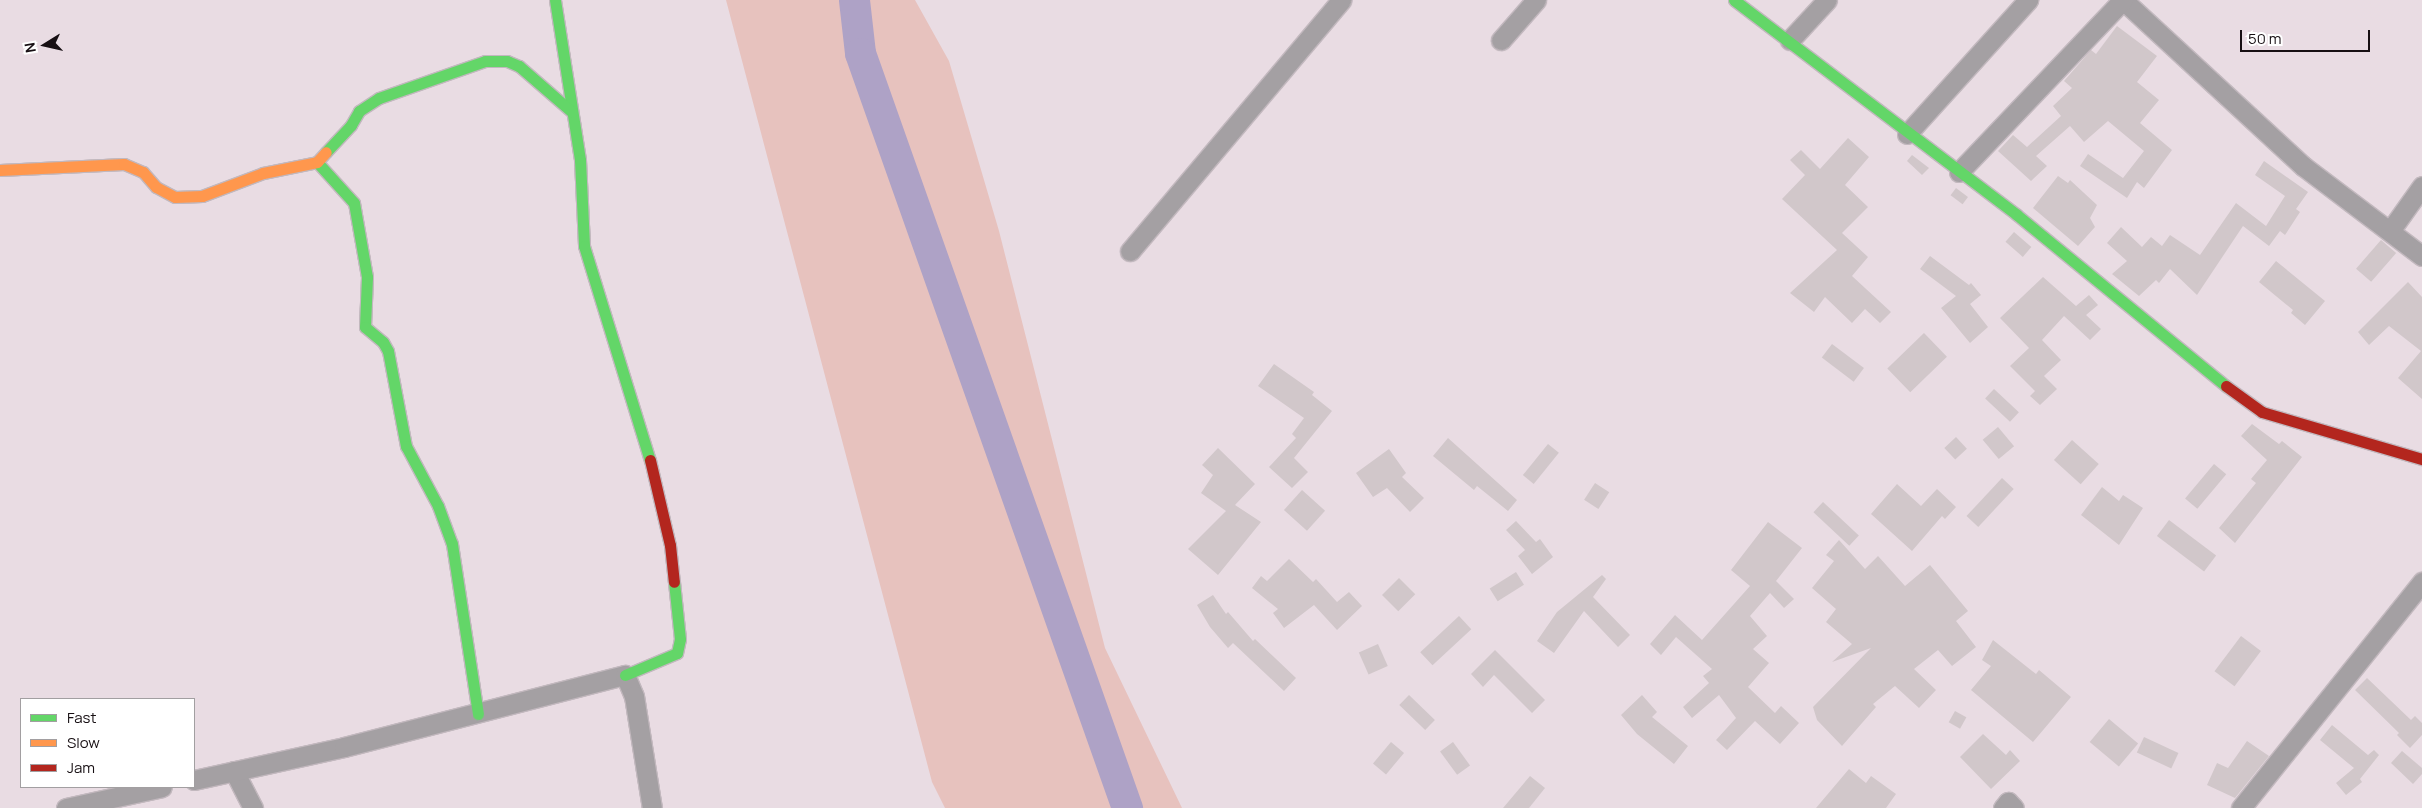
<!DOCTYPE html>
<html>
<head>
<meta charset="utf-8">
<style>
  body { margin:0 }
  #map { position:relative; width:2422px; height:808px; overflow:hidden; background:#e9dce3; font-family:Manrope,sans-serif }
  div>[style] { position:absolute }
  .green>* { inset:0; background:#e7c2be }
  .river>* { height:31px; margin:-15.5px; padding:0 15.5px; transform-origin:15.5px; border-radius:15.5px; background:#aea2c6 }
  .building>* { inset:0; background:#d1c7ca; transform-origin:0 0 }
  .roads { filter:drop-shadow(1px 0 #c2b8be) drop-shadow(-1px 0 #c2b8be) drop-shadow(0 1px #c2b8be) drop-shadow(0 -1px #c2b8be) }
  .street>* { height:19px; margin:-9.5px; padding:0 9.5px; transform-origin:9.5px; border-radius:9.5px; background:#a4a0a3 }
  .fast>* { height:11px; margin:-5.5px; padding:0 5.5px; transform-origin:5.5px; border-radius:5.5px; background:#63d668 }
  .slow>* { height:11px; margin:-5.5px; padding:0 5.5px; transform-origin:5.5px; border-radius:5.5px; background:#ff974d }
  .jam>* { height:11px; margin:-5.5px; padding:0 5.5px; transform-origin:5.5px; border-radius:5.5px; background:#b3261e }
  span { translate:-50% -50%; white-space:nowrap; text-align:center; line-height:1.15; -webkit-text-stroke:4.5px #fff; paint-order:stroke }
  .legend { position:absolute; left:20px; top:698px; width:175px; height:90px; box-sizing:border-box; background:#fff; border:1px solid #a29fa1; margin:0; padding:6px 9px; list-style:none; font-size:15px; color:#170f13 }
  .legend li { display:flex; align-items:center; gap:10px; height:25px }
  .legend b { width:25px; border:1px solid #a29fa1 }
  .north { position:absolute; left:20px; top:20px; width:50px; height:50px; -webkit-text-stroke:4px #fff; paint-order:stroke; rotate:260deg; font-size:14px; font-weight:700; line-height:20px; text-align:center; color:#170f13 }
  .north::after { content:''; display:block; margin:auto; width:18px; height:22px; background:#170f13; clip-path:polygon(50% 0,100% 100%,50% 72%,0 100%) }
  .scale { position:absolute; left:2240px; top:30px; width:130px; height:22px; box-sizing:border-box; border:2px solid #170f13; border-top:0; padding-left:6px; font-size:15px; line-height:18px; white-space:nowrap; color:#170f13; -webkit-text-stroke:4px #fff; paint-order:stroke }
</style>
</head>
<body>
<div id="map">
  <div class="green">
    <div style="clip-path:polygon(726px 0,915px 0,949px 61px,999px 231px,1105px 648px,1182px 808px,945px 808px,932px 782px)"></div>
  </div>
  <div class="river">
    <div style="left:854px;top:0;width:53px;rotate:83.5deg"></div>
    <div style="left:860px;top:53px;width:801px;rotate:70.52deg"></div>
  </div>
  <div class="building">
    <div style="clip-path:polygon(2117px 26px,2157px 56px,2137px 82px,2159px 100px,2140px 123px,2172px 150px,2144px 188px,2137px 182px,2127px 198px,2080px 166px,2088px 154px,2123px 178px,2144px 151px,2108px 121px,2084px 142px,2070px 126px,2036px 156px,2047px 166px,2031px 181px,1998px 151px,2013px 135px,2027px 147px,2061px 116px,2053px 106px,2072px 88px,2064px 81px,2091px 50px,2096px 54px)"></div>
    <div style="clip-path:polygon(1848px 138px,1869px 157px,1845px 185px,1868px 207px,1842px 233px,1868px 257px,1852px 276px,1891px 312px,1880px 323px,1865px 309px,1852px 323px,1825px 297px,1814px 312px,1790px 293px,1837px 250px,1782px 199px,1805px 175px,1790px 160px,1801px 150px,1820px 169px)"></div>
    <div style="clip-path:polygon(1912px 155px,1929px 168px,1922px 175px,1907px 161px)"></div>
    <div style="clip-path:polygon(2264px 161px,2308px 192px,2296px 209px,2300px 212px,2285px 235px,2280px 231px,2269px 246px,2243px 226px,2197px 295px,2170px 269px,2159px 283px,2156px 280px,2139px 296px,2112px 274px,2127px 261px,2107px 243px,2121px 227px,2142px 247px,2151px 237px,2162px 246px,2170px 235px,2200px 255px,2236px 203px,2266px 226px,2285px 196px,2255px 175px)"></div>
    <div style="clip-path:polygon(2058px 176px,2068px 183px,2070px 180px,2097px 205px,2090px 218px,2095px 227px,2078px 246px,2033px 208px)"></div>
    <div style="left:1956px;top:188px;width:15px;height:9px;rotate:37deg"></div>
    <div style="left:2014px;top:232px;width:23px;height:13px;rotate:41deg"></div>
    <div style="left:2381px;top:240px;width:20px;height:38px;rotate:41deg"></div>
    <div style="clip-path:polygon(1930px 256px,1969px 285px,1971px 283px,1981px 295px,1970px 304px,1988px 327px,1970px 343px,1941px 308px,1956px 296px,1920px 269px)"></div>
    <div style="clip-path:polygon(2276px 261px,2325px 301px,2305px 325px,2291px 313px,2293px 310px,2259px 282px)"></div>
    <div style="clip-path:polygon(2043px 277px,2076px 306px,2089px 295px,2098px 305px,2086px 315px,2101px 329px,2090px 340px,2064px 316px,2042px 340px,2061px 360px,2044px 376px,2057px 389px,2040px 405px,2030px 396px,2035px 391px,2010px 366px,2029px 348px,2000px 318px)"></div>
    <div style="clip-path:polygon(2408px 282px,2422px 297px,2422px 399px,2398px 378px,2421px 351px,2389px 326px,2369px 345px,2358px 332px)"></div>
    <div style="left:1924px;top:333px;width:33px;height:51px;rotate:46deg"></div>
    <div style="left:1832px;top:344px;width:40px;height:17px;rotate:37deg"></div>
    <div style="clip-path:polygon(1274px 364px,1314px 392px,1312px 395px,1332px 411px,1294px 458px,1308px 472px,1292px 488px,1269px 467px,1296px 438px,1292px 434px,1304px 418px,1258px 386px)"></div>
    <div style="left:1994px;top:389px;width:34px;height:13px;rotate:43deg"></div>
    <div style="clip-path:polygon(2252px 424px,2279px 444px,2282px 441px,2302px 457px,2235px 543px,2219px 528px,2256px 483px,2251px 479px,2267px 460px,2241px 436px)"></div>
    <div style="left:1998px;top:427px;width:25px;height:20px;rotate:50deg"></div>
    <div style="left:1956px;top:437px;width:16px;height:16px;rotate:47deg"></div>
    <div style="clip-path:polygon(1448px 438px,1517px 500px,1508px 511px,1477px 486px,1474px 490px,1433px 456px)"></div>
    <div style="left:2072px;top:440px;width:36px;height:27px;rotate:42deg"></div>
    <div style="left:1548px;top:444px;width:14px;height:40px;rotate:39deg"></div>
    <div style="clip-path:polygon(1218px 448px,1255px 484px,1235px 505px,1261px 522px,1218px 575px,1188px 549px,1226px 511px,1201px 493px,1213px 475px,1202px 465px)"></div>
    <div style="clip-path:polygon(1389px 449px,1406px 473px,1402px 477px,1424px 498px,1410px 512px,1387px 488px,1373px 497px,1356px 473px)"></div>
    <div style="left:2214px;top:464px;width:16px;height:45px;rotate:40deg"></div>
    <div style="left:2002px;top:478px;width:16px;height:52px;rotate:43deg"></div>
    <div style="left:1595px;top:483px;width:17px;height:20px;rotate:33deg"></div>
    <div style="clip-path:polygon(1897px 484px,1921px 506px,1937px 489px,1956px 507px,1945px 519px,1942px 516px,1912px 551px,1871px 514px)"></div>
    <div style="clip-path:polygon(2102px 487px,2119px 501px,2123px 495px,2143px 508px,2119px 545px,2081px 515px)"></div>
    <div style="left:1302px;top:490px;width:31px;height:27px;rotate:42deg"></div>
    <div style="left:1823px;top:502px;width:49px;height:14px;rotate:43deg"></div>
    <div style="left:2169px;top:520px;width:59px;height:20px;rotate:37deg"></div>
    <div style="clip-path:polygon(1516px 521px,1536px 542px,1540px 539px,1553px 557px,1532px 574px,1518px 556px,1525px 550px,1506px 530px)"></div>
    <div style="clip-path:polygon(1768px 522px,1802px 548px,1776px 581px,1794px 599px,1784px 608px,1770px 593px,1750px 616px,1767px 636px,1753px 649px,1769px 663px,1748px 687px,1775px 713px,1781px 706px,1799px 723px,1780px 744px,1755px 721px,1727px 750px,1716px 740px,1736px 718px,1719px 695px,1692px 718px,1683px 707px,1709px 683px,1703px 676px,1712px 669px,1676px 637px,1661px 655px,1650px 644px,1675px 615px,1702px 640px,1750px 586px,1731px 570px)"></div>
    <div style="clip-path:polygon(1839px 540px,1865px 569px,1878px 556px,1905px 586px,1930px 565px,1968px 611px,1956px 621px,1976px 647px,1952px 666px,1938px 650px,1914px 669px,1936px 690px,1919px 708px,1895px 686px,1873px 704px,1876px 707px,1842px 746px,1817px 720px,1813px 707px,1871px 648px,1832px 662px,1852px 644px,1826px 622px,1836px 609px,1812px 588px,1834px 561px,1826px 555px)"></div>
    <div style="clip-path:polygon(1289px 559px,1313px 582px,1316px 579px,1337px 602px,1349px 592px,1362px 606px,1337px 630px,1314px 605px,1284px 628px,1273px 613px,1278px 609px,1252px 588px,1261px 576px,1267px 581px)"></div>
    <div style="left:1516px;top:572px;width:15px;height:31px;rotate:58deg"></div>
    <div style="clip-path:polygon(1602px 575px,1606px 579px,1593px 597px,1630px 635px,1618px 647px,1584px 611px,1554px 653px,1537px 641px,1557px 612px)"></div>
    <div style="left:1399px;top:578px;width:23px;height:24px;rotate:45deg"></div>
    <div style="clip-path:polygon(1213px 595px,1226px 614px,1228px 612px,1253px 641px,1255px 639px,1296px 678px,1284px 691px,1233px 643px,1228px 648px,1210px 627px,1197px 605px)"></div>
    <div style="left:1459px;top:616px;width:18px;height:53px;rotate:47deg"></div>
    <div style="left:2241px;top:636px;width:25px;height:44px;rotate:37deg"></div>
    <div style="clip-path:polygon(1993px 640px,2036px 674px,2039px 670px,2071px 697px,2033px 742px,1971px 690px,1991px 666px,1982px 660px)"></div>
    <div style="left:1378px;top:644px;width:24px;height:21px;rotate:66deg"></div>
    <div style="clip-path:polygon(1495px 650px,1545px 700px,1532px 713px,1494px 675px,1483px 687px,1471px 674px)"></div>
    <div style="clip-path:polygon(2367px 678px,2411px 720px,2415px 716px,2422px 723px,2422px 735px,2410px 748px,2397px 735px,2399px 733px,2355px 690px)"></div>
    <div style="left:1409px;top:695px;width:36px;height:14px;rotate:44deg"></div>
    <div style="clip-path:polygon(1642px 695px,1657px 712px,1652px 717px,1688px 746px,1674px 764px,1637px 734px,1621px 715px)"></div>
    <div style="left:1955px;top:711px;width:13px;height:13px;rotate:29deg"></div>
    <div style="left:2109px;top:719px;width:38px;height:30px;rotate:40deg"></div>
    <div style="clip-path:polygon(2332px 725px,2368px 755px,2374px 750px,2379px 755px,2360px 779px,2362px 782px,2346px 795px,2336px 783px,2354px 768px,2320px 740px)"></div>
    <div style="clip-path:polygon(1983px 734px,2006px 755px,2010px 750px,2020px 761px,1991px 789px,1960px 757px)"></div>
    <div style="left:2144px;top:737px;width:38px;height:17px;rotate:25deg"></div>
    <div style="clip-path:polygon(2247px 741px,2269px 756px,2235px 798px,2207px 785px,2217px 763px,2228px 768px)"></div>
    <div style="left:1391px;top:742px;width:17px;height:28px;rotate:40deg"></div>
    <div style="left:1453px;top:742px;width:29px;height:16px;rotate:54deg"></div>
    <div style="clip-path:polygon(2402px 751px,2422px 768px,2422px 774px,2413px 784px,2391px 763px)"></div>
    <div style="clip-path:polygon(1849px 769px,1866px 783px,1871px 776px,1896px 794px,1886px 808px,1816px 808px)"></div>
    <div style="clip-path:polygon(1530px 776px,1545px 788px,1529px 808px,1503px 808px)"></div>
  </div>
  <div class="roads">
    <div class="street">
      <div style="left:2123px;top:0;width:245px;rotate:42.7deg"></div>
      <div style="left:2303px;top:166px;width:149px;rotate:37.1deg"></div>
      <div style="left:1501px;top:40px;width:53px;rotate:-48.8deg"></div>
      <div style="left:1790px;top:40px;width:54px;rotate:-47.2deg"></div>
      <div style="left:1907px;top:134px;width:181px;rotate:-47.9deg"></div>
      <div style="left:1959px;top:172px;width:238px;rotate:-46.4deg"></div>
      <div style="left:2390px;top:231px;width:55px;rotate:-54.6deg"></div>
      <div style="left:1130px;top:251px;width:328px;rotate:-49.9deg"></div>
      <div style="left:234px;top:771px;width:42px;rotate:62.8deg"></div>
      <div style="left:194px;top:780px;width:154px;rotate:-12.4deg"></div>
      <div style="left:344px;top:747px;width:290px;rotate:-14.4deg"></div>
      <div style="left:625px;top:675px;width:23px;rotate:67deg"></div>
      <div style="left:634px;top:696px;width:113px;rotate:80.9deg"></div>
      <div style="left:66px;top:808px;width:98px;rotate:-12.3deg"></div>
      <div style="left:2003px;top:808px;width:8px;rotate:-50deg"></div>
      <div style="left:2008px;top:802px;width:8px;rotate:45deg"></div>
      <div style="left:2241px;top:808px;width:290px;rotate:-51.3deg"></div>
    </div>
    <div class="fast">
      <div style="left:555px;top:0;width:162px;rotate:81.1deg"></div>
      <div style="left:580px;top:160px;width:86px;rotate:87.3deg"></div>
      <div style="left:584px;top:246px;width:224px;rotate:72.9deg"></div>
      <div style="left:1734px;top:0;width:355px;rotate:37.2deg"></div>
      <div style="left:2017px;top:215px;width:270px;rotate:39.3deg"></div>
      <div style="left:326px;top:152px;width:37px;rotate:-47deg"></div>
      <div style="left:351px;top:125px;width:16px;rotate:-60deg"></div>
      <div style="left:359px;top:111px;width:24px;rotate:-33deg"></div>
      <div style="left:379px;top:98px;width:112px;rotate:-19.2deg"></div>
      <div style="left:485px;top:61px;width:22px"></div>
      <div style="left:507px;top:61px;width:13px;rotate:23deg"></div>
      <div style="left:519px;top:66px;width:70px;rotate:41deg"></div>
      <div style="left:317px;top:162px;width:55px;rotate:47.9deg"></div>
      <div style="left:354px;top:203px;width:75px;rotate:80deg"></div>
      <div style="left:367px;top:277px;width:50px;rotate:92.3deg"></div>
      <div style="left:365px;top:327px;width:23px;rotate:40deg"></div>
      <div style="left:383px;top:342px;width:10px;rotate:61deg"></div>
      <div style="left:388px;top:351px;width:97px;rotate:79.3deg"></div>
      <div style="left:406px;top:446px;width:68px;rotate:61.9deg"></div>
      <div style="left:438px;top:506px;width:40px;rotate:69.8deg"></div>
      <div style="left:452px;top:544px;width:172px;rotate:81.3deg"></div>
      <div style="left:625px;top:675px;width:56px;rotate:-22.9deg"></div>
      <div style="left:677px;top:653px;width:14px;rotate:-78deg"></div>
      <div style="left:680px;top:639px;width:57px;rotate:-96deg"></div>
    </div>
    <div class="slow">
      <div style="left:0;top:170px;width:124px;rotate:-2.8deg"></div>
      <div style="left:124px;top:164px;width:21px;rotate:23deg"></div>
      <div style="left:143px;top:172px;width:20px;rotate:49deg"></div>
      <div style="left:156px;top:187px;width:21px;rotate:28deg"></div>
      <div style="left:175px;top:197px;width:27px;rotate:-2deg"></div>
      <div style="left:202px;top:196px;width:65px;rotate:-20.7deg"></div>
      <div style="left:263px;top:173px;width:55px;rotate:-11.5deg"></div>
      <div style="left:317px;top:162px;width:13px;rotate:-48deg"></div>
    </div>
    <div class="jam">
      <div style="left:2226px;top:386px;width:44px;rotate:35.8deg"></div>
      <div style="left:2262px;top:412px;width:167px;rotate:16.4deg"></div>
      <div style="left:650px;top:460px;width:87px;rotate:76.8deg"></div>
      <div style="left:670px;top:545px;width:37px;rotate:84deg"></div>
    </div>
  </div>
  <ul class="legend">
  <li><b style="height:6px;background:#63d668"></b>Fast</li>
  <li><b style="height:6px;background:#ff974d"></b>Slow</li>
  <li><b style="height:6px;background:#b3261e"></b>Jam</li>
  </ul>
  <div class="north">N</div>
  <div class="scale">50 m</div>
</div>
</body>
</html>
